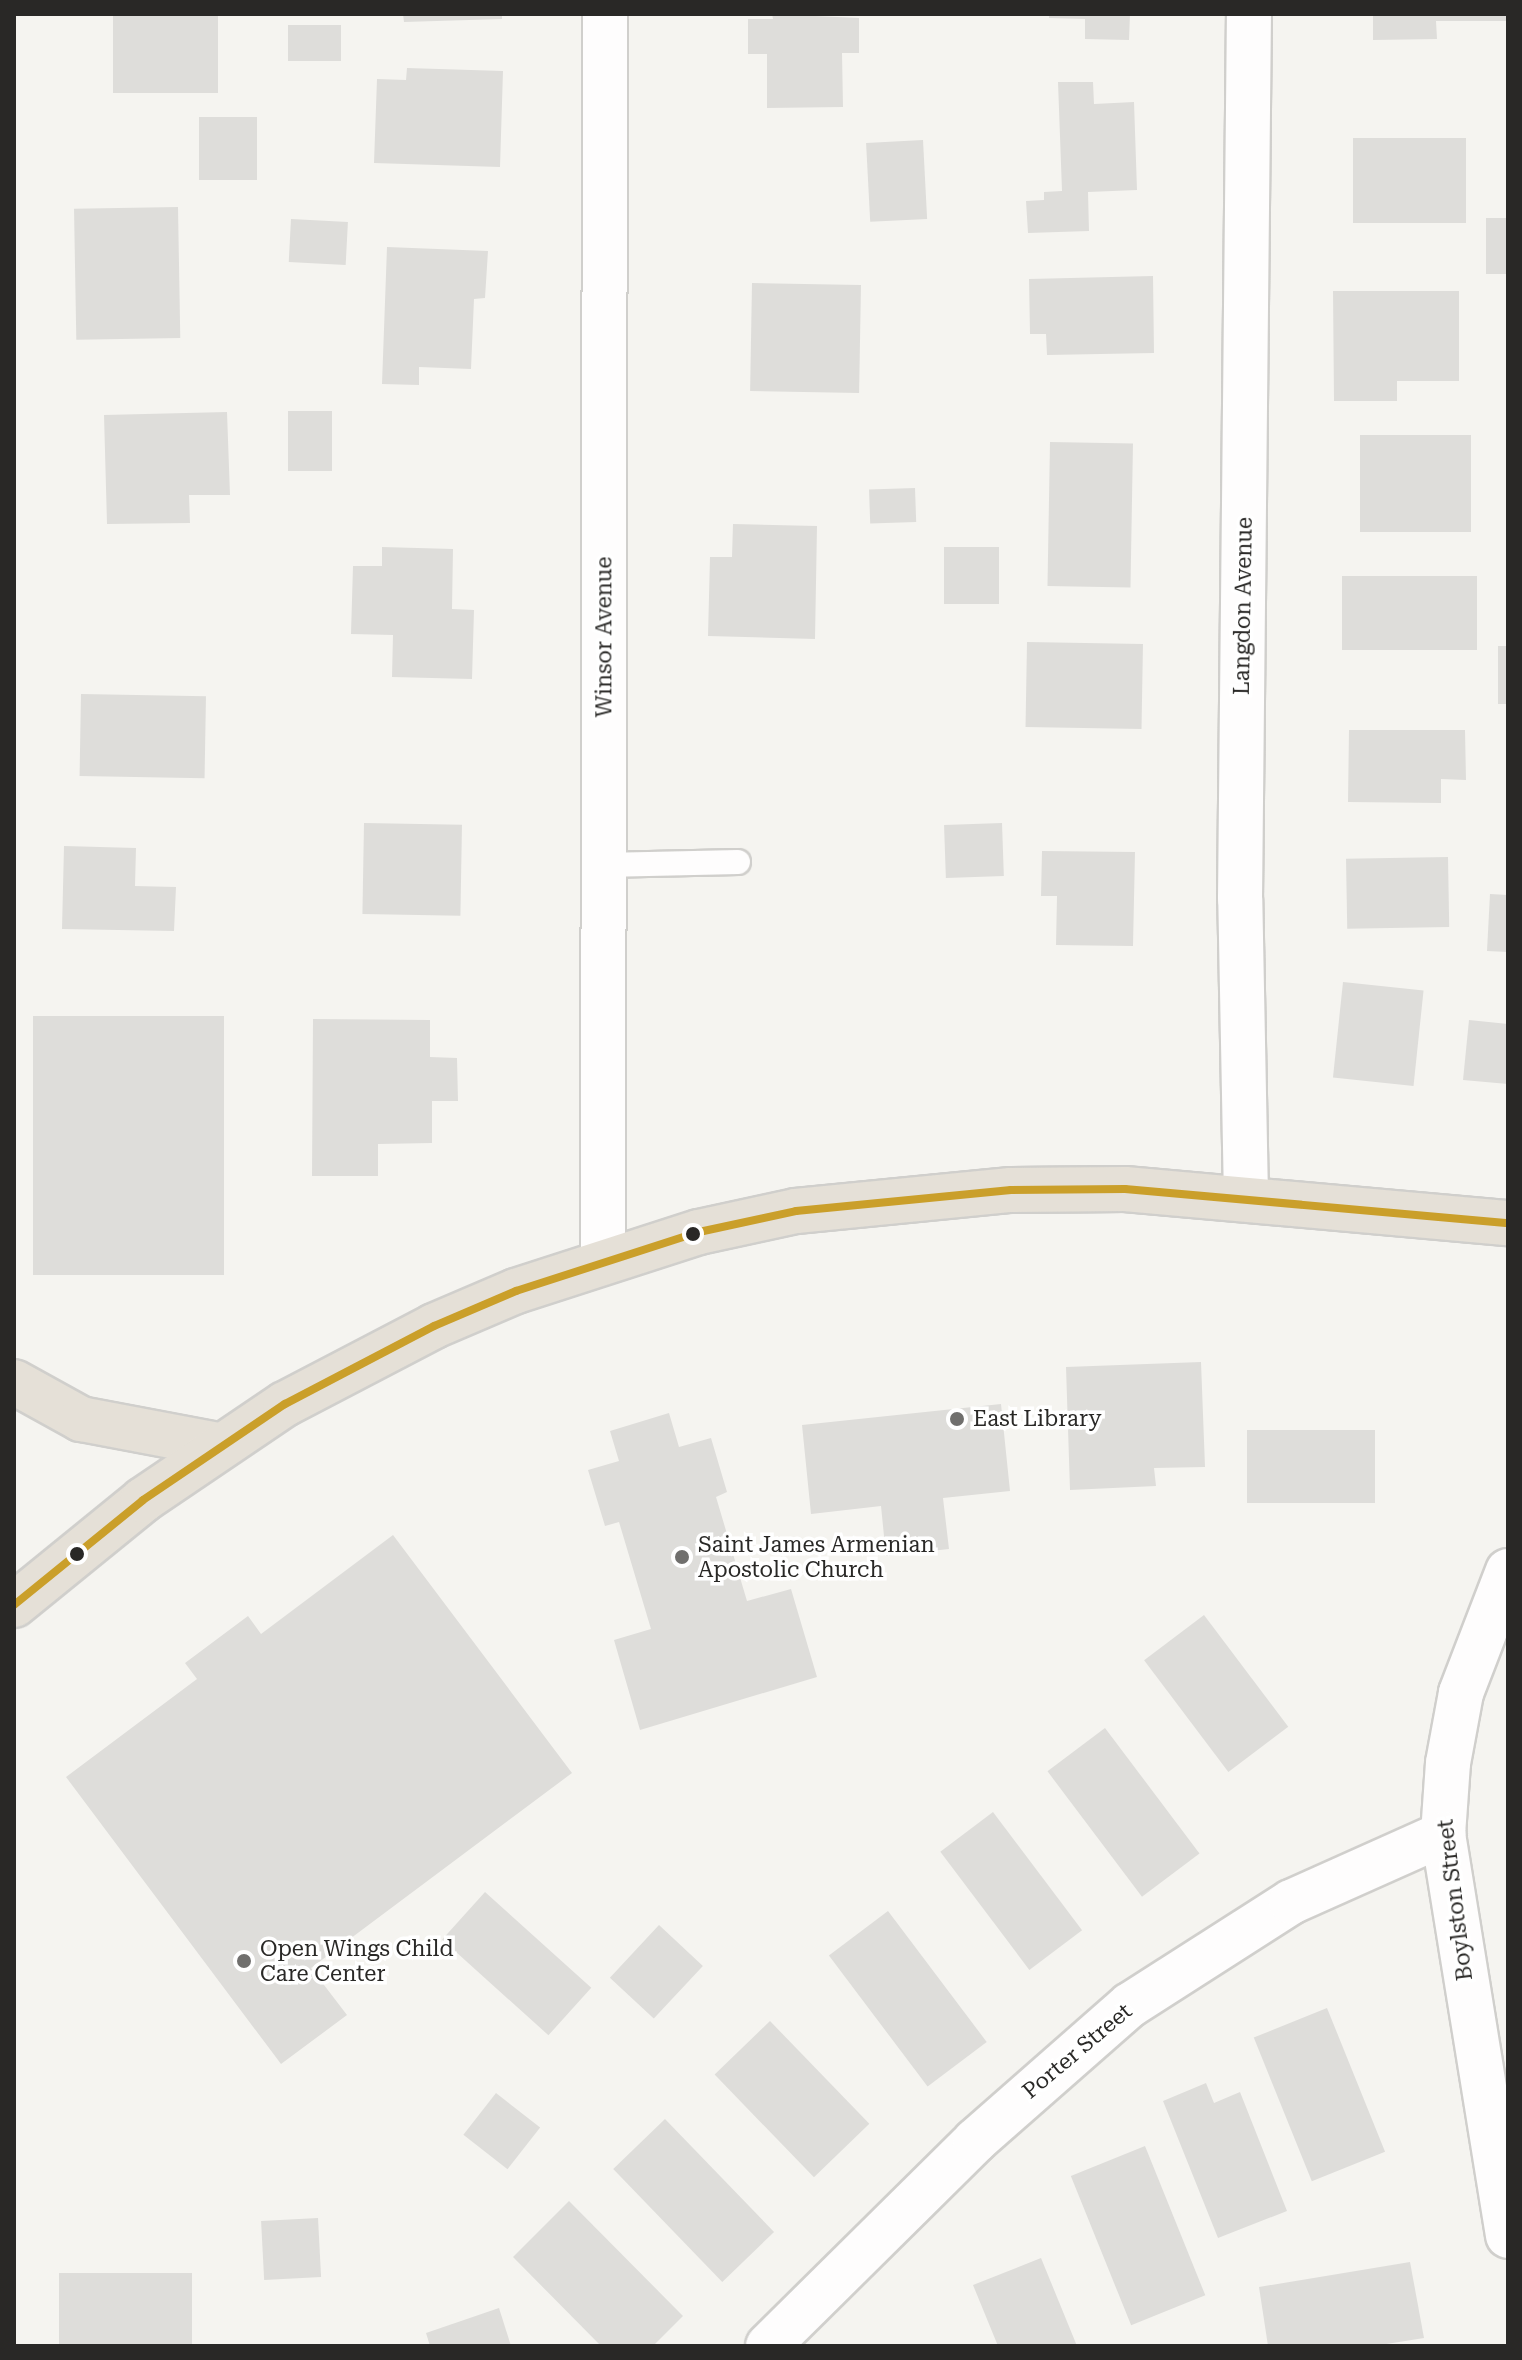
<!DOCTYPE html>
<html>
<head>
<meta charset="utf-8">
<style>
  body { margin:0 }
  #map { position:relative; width:1522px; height:2360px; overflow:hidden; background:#f5f4f0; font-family:"Roboto Serif",serif }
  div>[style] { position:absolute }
  .building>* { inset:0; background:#deddda; transform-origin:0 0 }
  .roads { filter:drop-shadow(2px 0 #d0cfcc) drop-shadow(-2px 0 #d0cfcc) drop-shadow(0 2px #d0cfcc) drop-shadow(0 -2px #d0cfcc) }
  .service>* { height:24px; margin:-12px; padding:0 12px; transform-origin:12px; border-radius:12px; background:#fefdfd }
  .minor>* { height:44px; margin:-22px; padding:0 22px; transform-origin:22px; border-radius:22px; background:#fefdfd }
  .primary>* { height:44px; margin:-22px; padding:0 22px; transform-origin:22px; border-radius:22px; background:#e5e0d7 }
  .bus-1>* { height:8px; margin:-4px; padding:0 4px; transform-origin:4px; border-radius:4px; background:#ca9f2a }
  .dots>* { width:22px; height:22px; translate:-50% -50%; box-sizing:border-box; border:4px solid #fff; border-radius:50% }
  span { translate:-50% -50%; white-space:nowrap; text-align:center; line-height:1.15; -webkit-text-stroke:7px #fff; paint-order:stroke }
  .street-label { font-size:22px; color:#292826 }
  .poi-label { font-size:22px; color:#292826 }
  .left { translate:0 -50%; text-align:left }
  .frame { position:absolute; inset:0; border:16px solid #292826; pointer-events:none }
</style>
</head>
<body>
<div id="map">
  <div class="building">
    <div style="left:113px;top:14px;width:105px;height:79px"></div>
    <div style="clip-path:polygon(403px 14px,502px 14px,502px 19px,404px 22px)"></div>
    <div style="clip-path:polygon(772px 14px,859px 18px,859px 53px,842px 53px,843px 107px,767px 108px,767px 54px,748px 54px,748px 19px,773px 19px)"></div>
    <div style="clip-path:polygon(1049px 14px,1130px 14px,1129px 40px,1085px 39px,1085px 19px,1049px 18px)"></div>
    <div style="clip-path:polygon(1373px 14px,1508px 14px,1508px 21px,1436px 21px,1437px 39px,1373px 40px)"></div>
    <div style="left:288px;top:25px;width:53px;height:36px"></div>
    <div style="clip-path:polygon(407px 68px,503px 71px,500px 167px,374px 163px,377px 79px,406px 80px)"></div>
    <div style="clip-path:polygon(1058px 82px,1093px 82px,1094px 104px,1134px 102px,1137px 190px,1088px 192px,1089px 231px,1028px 233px,1026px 201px,1044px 200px,1044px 192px,1062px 191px)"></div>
    <div style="left:257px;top:117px;width:63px;height:58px;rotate:90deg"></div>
    <div style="left:1466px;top:138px;width:85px;height:113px;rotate:90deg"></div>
    <div style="left:923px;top:140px;width:79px;height:57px;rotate:87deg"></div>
    <div style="left:178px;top:207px;width:131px;height:104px;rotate:89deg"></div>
    <div style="left:1486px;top:218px;width:22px;height:56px"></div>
    <div style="left:291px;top:219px;width:57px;height:43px;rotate:3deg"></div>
    <div style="clip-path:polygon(387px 247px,488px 251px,485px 298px,474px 299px,471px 369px,419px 367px,419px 385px,382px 384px)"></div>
    <div style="clip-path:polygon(1153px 276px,1154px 353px,1047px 355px,1046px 334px,1030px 334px,1029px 279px)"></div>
    <div style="left:752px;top:283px;width:109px;height:108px;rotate:1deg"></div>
    <div style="clip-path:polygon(1333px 291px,1459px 291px,1459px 381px,1397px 381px,1397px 401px,1334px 401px)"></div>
    <div style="left:288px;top:411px;width:44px;height:60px"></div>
    <div style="clip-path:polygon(227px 412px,230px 495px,189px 495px,190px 523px,107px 524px,104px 415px)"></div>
    <div style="left:1360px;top:435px;width:111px;height:97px"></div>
    <div style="left:1050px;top:442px;width:83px;height:144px;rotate:1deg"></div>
    <div style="left:915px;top:488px;width:34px;height:46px;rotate:88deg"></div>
    <div style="clip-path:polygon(733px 524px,817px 526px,815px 639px,708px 636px,710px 557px,732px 557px)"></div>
    <div style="clip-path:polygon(382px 547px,453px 549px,452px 609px,474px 610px,472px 679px,392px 677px,393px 635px,351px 634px,353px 566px,382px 566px)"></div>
    <div style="left:944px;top:547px;width:55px;height:57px"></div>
    <div style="left:1477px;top:576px;width:74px;height:135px;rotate:90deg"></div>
    <div style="left:1027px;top:642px;width:116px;height:85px;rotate:1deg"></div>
    <div style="left:1498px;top:646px;width:10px;height:58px"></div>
    <div style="left:81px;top:694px;width:125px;height:82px;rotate:1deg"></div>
    <div style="clip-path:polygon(1349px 730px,1465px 730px,1466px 780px,1441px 779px,1441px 803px,1348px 802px)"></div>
    <div style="left:364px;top:823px;width:98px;height:91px;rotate:1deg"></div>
    <div style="left:1002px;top:823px;width:53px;height:58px;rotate:88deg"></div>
    <div style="clip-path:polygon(64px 846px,136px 848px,135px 886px,176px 887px,174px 931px,62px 929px)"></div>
    <div style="clip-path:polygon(1042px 851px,1135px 852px,1133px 946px,1056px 945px,1057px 896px,1041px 896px)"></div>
    <div style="left:1448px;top:857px;width:70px;height:102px;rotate:89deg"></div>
    <div style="clip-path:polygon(1490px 894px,1508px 895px,1508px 952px,1487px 951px)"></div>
    <div style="left:1343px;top:982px;width:81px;height:96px;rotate:6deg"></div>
    <div style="left:33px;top:1016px;width:191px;height:259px"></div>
    <div style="clip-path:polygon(313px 1019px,430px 1020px,430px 1057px,457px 1058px,458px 1101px,432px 1101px,432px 1143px,378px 1144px,378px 1176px,312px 1176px)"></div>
    <div style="clip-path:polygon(1469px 1020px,1508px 1024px,1508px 1084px,1463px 1080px)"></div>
    <div style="clip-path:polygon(1201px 1362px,1205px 1467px,1154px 1468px,1156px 1486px,1070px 1490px,1066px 1367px)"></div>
    <div style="clip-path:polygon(1001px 1404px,1010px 1491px,943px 1498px,949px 1549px,886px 1556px,881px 1506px,811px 1514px,802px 1425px)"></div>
    <div style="clip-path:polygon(669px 1413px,679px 1447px,711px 1438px,727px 1492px,716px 1497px,747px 1601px,791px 1589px,817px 1677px,640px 1730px,614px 1640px,651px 1629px,619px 1522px,605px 1526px,588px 1470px,619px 1461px,610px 1431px)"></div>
    <div style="left:1247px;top:1430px;width:128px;height:73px"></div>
    <div style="clip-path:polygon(393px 1535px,572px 1773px,311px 1968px,347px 2015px,281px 2064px,66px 1777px,197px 1679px,185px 1663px,248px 1616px,261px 1634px)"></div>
    <div style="left:1204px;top:1615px;width:140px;height:75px;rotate:53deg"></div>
    <div style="left:1105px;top:1728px;width:157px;height:72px;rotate:53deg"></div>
    <div style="left:993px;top:1812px;width:148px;height:66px;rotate:53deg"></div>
    <div style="left:485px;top:1892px;width:143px;height:64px;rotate:42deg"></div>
    <div style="left:888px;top:1911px;width:164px;height:74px;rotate:53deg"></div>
    <div style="left:659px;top:1925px;width:60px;height:72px;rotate:43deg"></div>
    <div style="left:1327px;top:2008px;width:155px;height:79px;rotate:68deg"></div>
    <div style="left:770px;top:2021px;width:143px;height:77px;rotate:46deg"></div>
    <div style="clip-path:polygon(1206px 2083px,1214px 2103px,1240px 2092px,1287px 2211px,1218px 2238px,1163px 2101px)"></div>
    <div style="left:496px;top:2093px;width:56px;height:53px;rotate:38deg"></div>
    <div style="left:665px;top:2119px;width:157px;height:72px;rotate:46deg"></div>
    <div style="left:1145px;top:2146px;width:161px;height:80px;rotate:68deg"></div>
    <div style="clip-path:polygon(569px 2201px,683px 2316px,653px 2346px,601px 2346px,513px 2257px)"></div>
    <div style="left:318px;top:2218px;width:59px;height:57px;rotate:87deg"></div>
    <div style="clip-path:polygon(1041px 2258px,1077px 2346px,998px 2346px,973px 2285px)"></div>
    <div style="clip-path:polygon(1410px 2262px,1424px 2338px,1374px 2346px,1268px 2346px,1259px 2287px)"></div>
    <div style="left:59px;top:2273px;width:133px;height:73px"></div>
    <div style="clip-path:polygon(499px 2308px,511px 2346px,430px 2346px,426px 2333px)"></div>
  </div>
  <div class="roads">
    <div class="service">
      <div style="left:604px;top:865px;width:134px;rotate:-1.3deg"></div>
    </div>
    <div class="minor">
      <div style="left:1246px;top:1198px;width:299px;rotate:-91.1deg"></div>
      <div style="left:1240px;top:899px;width:885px;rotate:-89.42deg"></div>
      <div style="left:603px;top:1260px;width:1246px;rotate:-89.91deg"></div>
      <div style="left:1508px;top:1571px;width:131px;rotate:111.1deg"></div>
      <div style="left:1461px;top:1693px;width:71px;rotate:100.5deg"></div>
      <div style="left:1448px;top:1763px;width:71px;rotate:94deg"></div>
      <div style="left:1443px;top:1834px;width:407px;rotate:80.8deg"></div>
      <div style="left:768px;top:2346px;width:291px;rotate:-44.7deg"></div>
      <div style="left:975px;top:2141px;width:206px;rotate:-41.3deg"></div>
      <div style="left:1130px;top:2005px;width:191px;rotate:-32.6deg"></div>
      <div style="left:1291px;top:1902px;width:167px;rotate:-24.1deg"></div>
    </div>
    <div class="primary">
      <div style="left:14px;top:1382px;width:77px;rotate:28.9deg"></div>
      <div style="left:81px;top:1419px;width:140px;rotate:10.7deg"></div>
      <div style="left:14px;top:1605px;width:166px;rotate:-39.1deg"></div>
      <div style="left:143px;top:1500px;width:171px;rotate:-34.1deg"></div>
      <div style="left:285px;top:1404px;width:168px;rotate:-27.6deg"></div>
      <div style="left:434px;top:1326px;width:89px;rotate:-23.1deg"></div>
      <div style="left:516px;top:1291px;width:192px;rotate:-17.9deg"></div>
      <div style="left:699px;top:1232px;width:99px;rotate:-12.2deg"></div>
      <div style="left:796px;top:1211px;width:216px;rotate:-5.6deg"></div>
      <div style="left:1011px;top:1190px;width:114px;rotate:-0.5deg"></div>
      <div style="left:1125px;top:1189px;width:385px;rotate:5.1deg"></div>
    </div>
  </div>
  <div class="bus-1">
    <div style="left:14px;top:1605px;width:166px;rotate:-39.1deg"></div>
    <div style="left:143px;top:1500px;width:171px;rotate:-34.1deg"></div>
    <div style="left:285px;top:1404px;width:168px;rotate:-27.6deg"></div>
    <div style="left:434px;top:1326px;width:89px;rotate:-23.1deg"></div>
    <div style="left:516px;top:1291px;width:192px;rotate:-17.9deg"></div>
    <div style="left:699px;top:1232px;width:99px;rotate:-12.2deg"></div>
    <div style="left:796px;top:1211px;width:216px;rotate:-5.6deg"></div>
    <div style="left:1011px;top:1190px;width:114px;rotate:-0.5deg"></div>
    <div style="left:1125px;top:1189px;width:385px;rotate:5.1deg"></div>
  </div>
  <div class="dots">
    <div style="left:693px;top:1234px;background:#292826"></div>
    <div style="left:957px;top:1419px;background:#706f6d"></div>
    <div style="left:77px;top:1554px;background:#292826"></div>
    <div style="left:682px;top:1557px;background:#706f6d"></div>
    <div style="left:244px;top:1961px;background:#706f6d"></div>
  </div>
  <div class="street-label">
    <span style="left:1243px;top:606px;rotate:-89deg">Langdon Avenue</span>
    <span style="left:604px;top:637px;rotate:-90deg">Winsor Avenue</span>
    <span style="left:1455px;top:1900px;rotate:-97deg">Boylston Street</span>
    <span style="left:1077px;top:2051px;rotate:-40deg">Porter Street</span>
  </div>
  <div class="poi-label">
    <span class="left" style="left:973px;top:1419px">East Library</span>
    <span class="left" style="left:698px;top:1557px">Saint James Armenian<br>Apostolic Church</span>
    <span class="left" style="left:260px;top:1961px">Open Wings Child<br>Care Center</span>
  </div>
  <div class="frame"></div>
</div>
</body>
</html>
